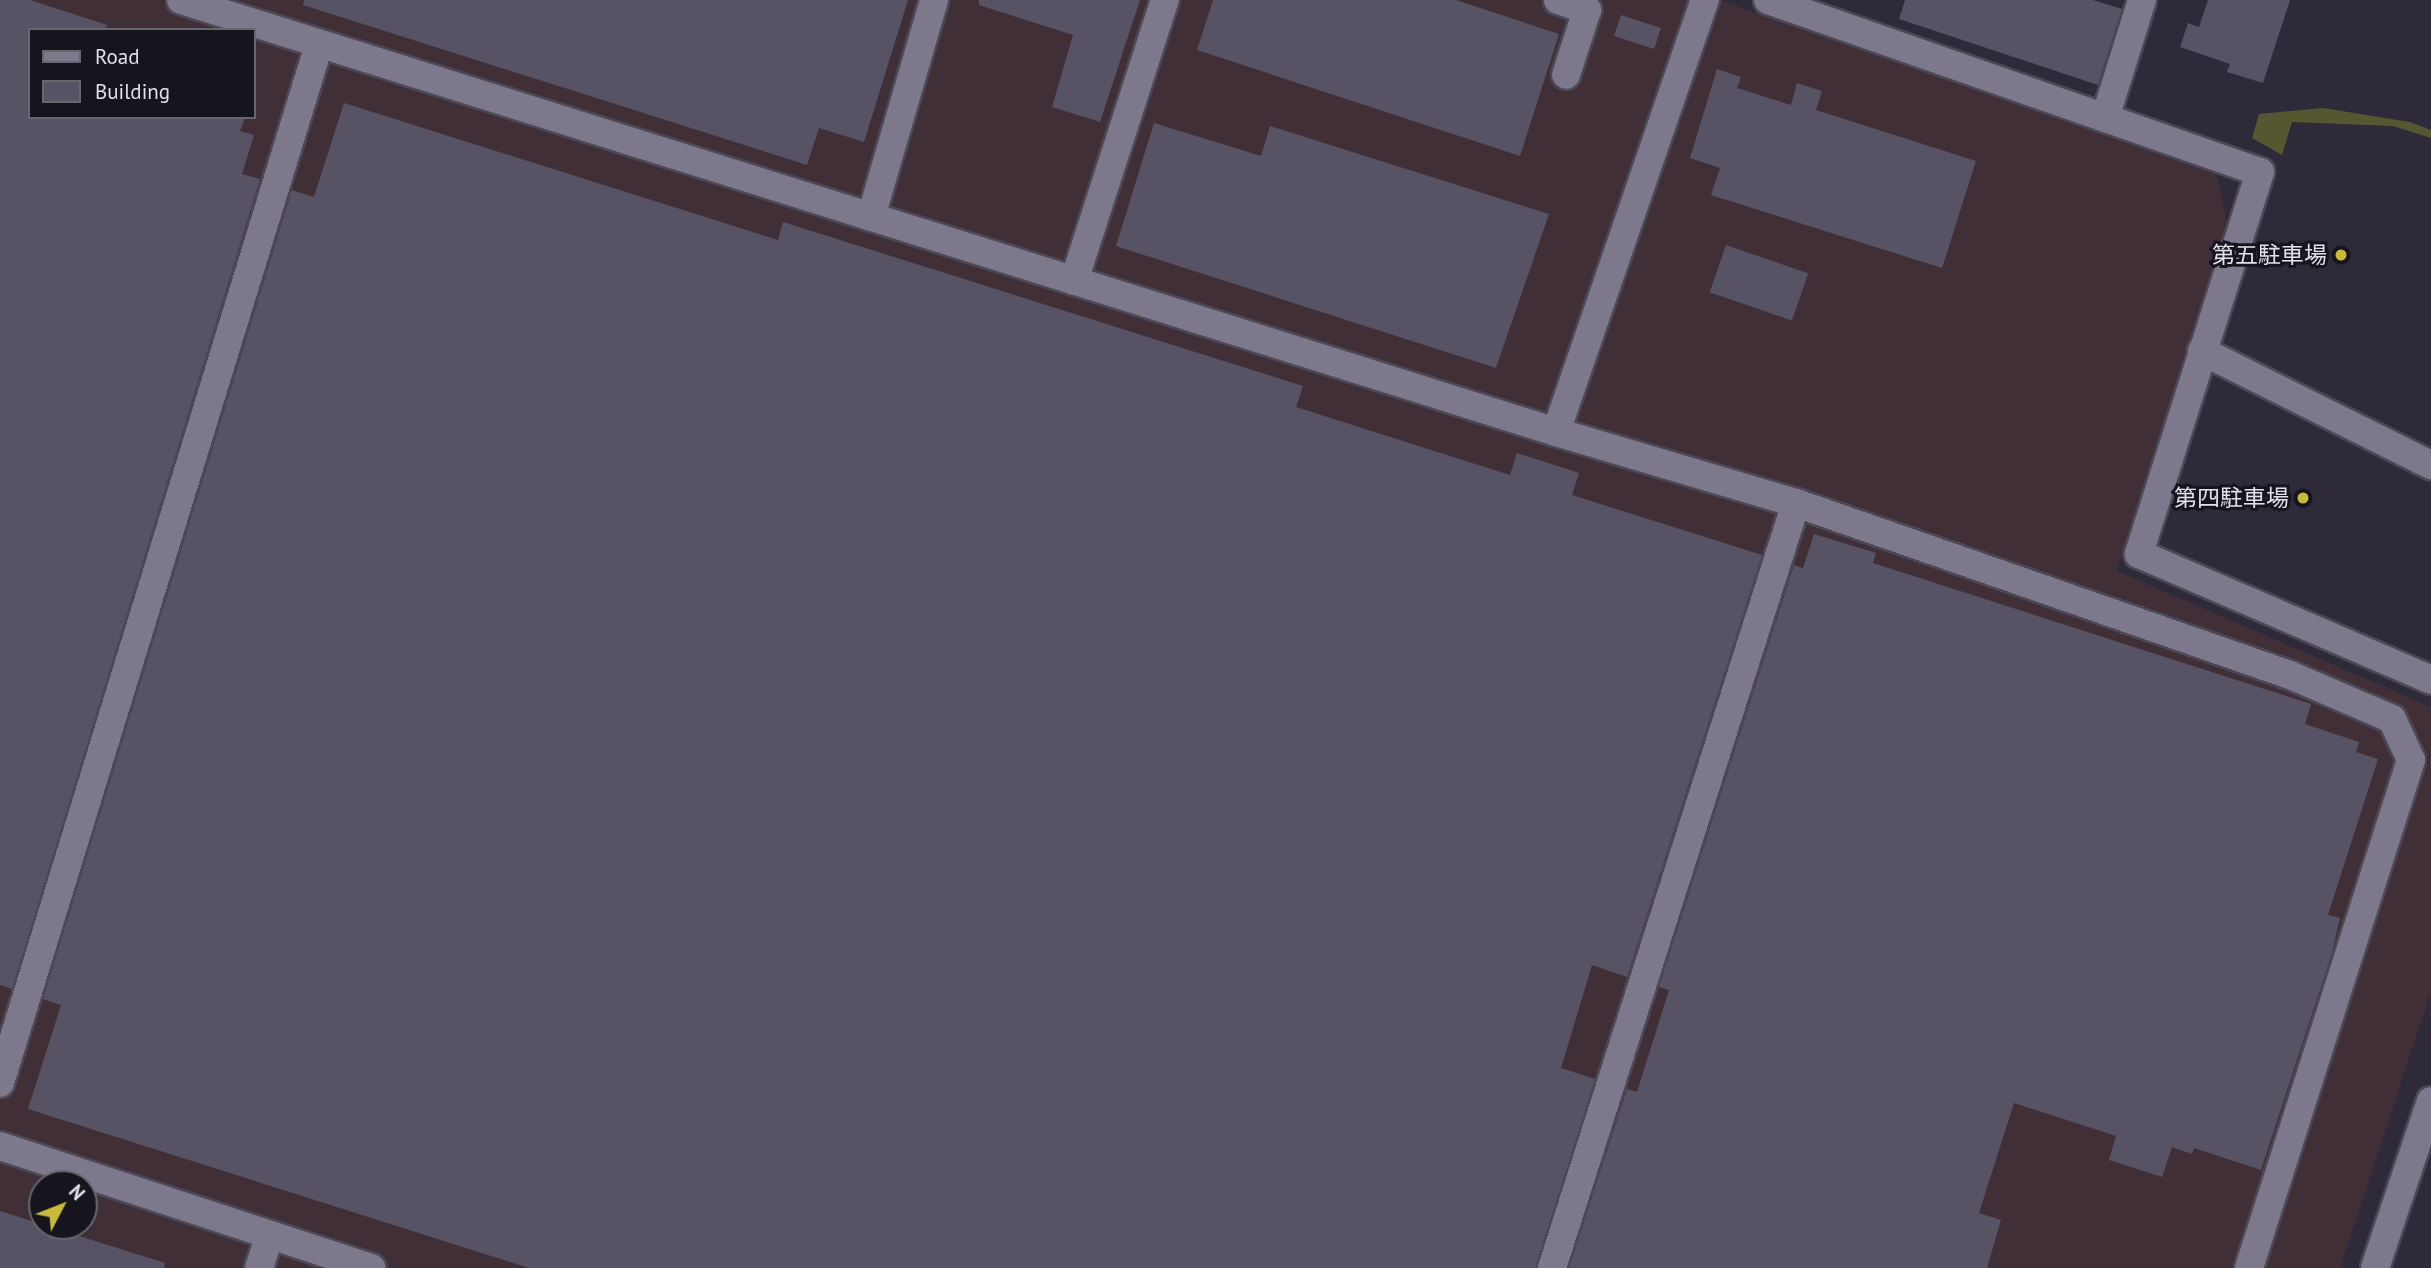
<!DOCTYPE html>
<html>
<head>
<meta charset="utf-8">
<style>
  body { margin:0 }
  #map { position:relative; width:2431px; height:1268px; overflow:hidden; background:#2e2a3a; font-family:"PT Sans","Noto Sans JP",sans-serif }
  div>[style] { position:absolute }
  .industrial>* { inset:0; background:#412f37 }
  .green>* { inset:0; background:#54572f }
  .building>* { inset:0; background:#575365; transform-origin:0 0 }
  .roads { filter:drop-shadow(2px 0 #4c4855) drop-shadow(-2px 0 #4c4855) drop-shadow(0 2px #4c4855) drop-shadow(0 -2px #4c4855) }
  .minor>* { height:28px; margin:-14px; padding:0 14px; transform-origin:14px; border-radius:14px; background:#7d788c }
  .dots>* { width:19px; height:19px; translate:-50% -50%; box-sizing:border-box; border:4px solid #16141c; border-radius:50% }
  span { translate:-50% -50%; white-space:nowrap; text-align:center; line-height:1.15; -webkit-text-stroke:6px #16141c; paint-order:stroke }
  .poi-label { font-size:23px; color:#e1dfea }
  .right { translate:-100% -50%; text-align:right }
  .legend { position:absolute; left:28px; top:28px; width:228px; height:91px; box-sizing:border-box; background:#16141c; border:2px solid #67656e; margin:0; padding:9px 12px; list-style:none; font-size:21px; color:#e1dfea }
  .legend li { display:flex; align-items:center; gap:14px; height:35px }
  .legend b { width:35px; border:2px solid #67656e }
  .north { position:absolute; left:28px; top:1170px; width:70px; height:70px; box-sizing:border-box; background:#16141c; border:2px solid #67656e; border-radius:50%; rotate:48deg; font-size:19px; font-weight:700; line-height:28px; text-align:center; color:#e1dfea }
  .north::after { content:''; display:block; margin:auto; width:24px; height:32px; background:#c8bb3b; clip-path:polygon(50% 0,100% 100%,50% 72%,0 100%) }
</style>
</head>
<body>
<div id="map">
  <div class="industrial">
    <div style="clip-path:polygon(evenodd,0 0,1720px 0,2217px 175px,2228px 228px,2117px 571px,2431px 707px,2431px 992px,2340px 1268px,0 1268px,0 0,30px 30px,254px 30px,254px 117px,30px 117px,30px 30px,0 0,42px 1184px,84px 1184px,84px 1226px,42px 1226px,42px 1184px)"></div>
  </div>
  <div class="green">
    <div style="clip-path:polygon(2323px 108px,2410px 122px,2431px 130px,2431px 138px,2393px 126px,2292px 122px,2282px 155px,2252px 138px,2259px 114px)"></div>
  </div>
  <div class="building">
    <div style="clip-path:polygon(0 0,30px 0,107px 25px,106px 30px,30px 30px,30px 117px,245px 117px,240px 131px,254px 135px,242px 174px,260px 179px,12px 989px,0 985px)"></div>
    <div style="clip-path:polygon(304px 0,908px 0,864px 142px,819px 128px,807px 165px,303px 5px)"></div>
    <div style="clip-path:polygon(979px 0,1140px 0,1100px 122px,1052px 107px,1073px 35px,979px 5px)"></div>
    <div style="clip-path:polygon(1213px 0,1456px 0,1559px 34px,1520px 156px,1197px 50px)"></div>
    <div style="clip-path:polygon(1905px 0,2093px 0,2122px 9px,2098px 85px,1899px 19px)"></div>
    <div style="clip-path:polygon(2208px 0,2290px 0,2263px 83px,2227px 72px,2230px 64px,2180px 47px,2188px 23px,2199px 27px)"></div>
    <div style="left:1621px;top:15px;width:42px;height:22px;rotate:18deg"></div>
    <div style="clip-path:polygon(1717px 69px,1741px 77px,1737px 88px,1791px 105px,1797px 83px,1822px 91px,1816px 110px,1976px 161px,1942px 268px,1711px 195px,1720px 168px,1690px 158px)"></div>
    <div style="clip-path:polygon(344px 103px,778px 240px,783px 222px,1303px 386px,1296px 407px,1510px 475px,1517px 453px,1579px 473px,1572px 495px,1762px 555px,1627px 977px,1592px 965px,1561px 1068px,1595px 1079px,1536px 1268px,529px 1268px,28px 1109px,61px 1005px,43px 999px,292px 190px,314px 197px)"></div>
    <div style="clip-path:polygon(1154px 123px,1261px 156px,1270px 126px,1549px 214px,1496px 368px,1116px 246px)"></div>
    <div style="left:1726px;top:245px;width:87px;height:50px;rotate:19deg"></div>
    <div style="clip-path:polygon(1814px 534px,1876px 553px,1873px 563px,2311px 704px,2305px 724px,2359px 742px,2356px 752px,2378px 759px,2328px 915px,2340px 918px,2332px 953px,2261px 1170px,2194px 1148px,2192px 1154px,2172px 1147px,2162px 1177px,2109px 1160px,2116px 1136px,2014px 1103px,1979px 1213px,2001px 1220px,1987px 1268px,1569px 1268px,1627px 1089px,1637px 1092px,1669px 990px,1659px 987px,1794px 565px,1803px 568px)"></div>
    <div style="clip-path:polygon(0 1211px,165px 1263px,164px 1268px,0 1268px)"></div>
  </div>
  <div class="roads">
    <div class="minor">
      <div style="left:181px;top:0;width:1441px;rotate:17.44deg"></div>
      <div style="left:1556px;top:432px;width:250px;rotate:16.5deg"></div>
      <div style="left:1796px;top:503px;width:523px;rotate:19.2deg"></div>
      <div style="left:2290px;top:675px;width:111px;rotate:23.3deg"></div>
      <div style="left:2392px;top:719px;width:45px;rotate:65.1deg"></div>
      <div style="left:2411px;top:760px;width:533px;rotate:107.69deg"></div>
      <div style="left:1558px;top:0;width:31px;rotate:19deg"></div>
      <div style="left:1587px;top:10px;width:68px;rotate:107.9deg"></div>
      <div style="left:1768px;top:0;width:521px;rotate:19.27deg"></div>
      <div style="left:2260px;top:172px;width:401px;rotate:107.6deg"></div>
      <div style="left:2139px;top:554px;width:318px;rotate:23.3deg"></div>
      <div style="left:2105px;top:118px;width:124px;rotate:-72.6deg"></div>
      <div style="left:871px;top:217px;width:226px;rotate:-73.8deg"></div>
      <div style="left:1074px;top:281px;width:295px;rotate:-72.1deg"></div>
      <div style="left:2202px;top:351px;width:256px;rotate:26.5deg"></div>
      <div style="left:1556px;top:432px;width:457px;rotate:-71deg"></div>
      <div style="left:0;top:1083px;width:1086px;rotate:-72.92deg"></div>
      <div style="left:0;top:1146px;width:391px;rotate:18.2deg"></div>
      <div style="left:259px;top:1268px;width:35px;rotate:-72deg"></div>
      <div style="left:1552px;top:1268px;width:803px;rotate:-72.31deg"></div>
      <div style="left:2375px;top:1268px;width:176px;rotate:-71.5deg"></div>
    </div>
  </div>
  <div class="dots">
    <div style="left:2341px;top:255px;background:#c8bb3b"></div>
    <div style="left:2303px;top:498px;background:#c8bb3b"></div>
  </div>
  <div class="poi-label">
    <span class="right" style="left:2327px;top:255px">第五駐車場</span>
    <span class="right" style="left:2289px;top:498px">第四駐車場</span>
  </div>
  <ul class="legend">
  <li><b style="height:9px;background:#7d788c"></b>Road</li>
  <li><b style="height:19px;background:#575365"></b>Building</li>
  </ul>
  <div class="north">N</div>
</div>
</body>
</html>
